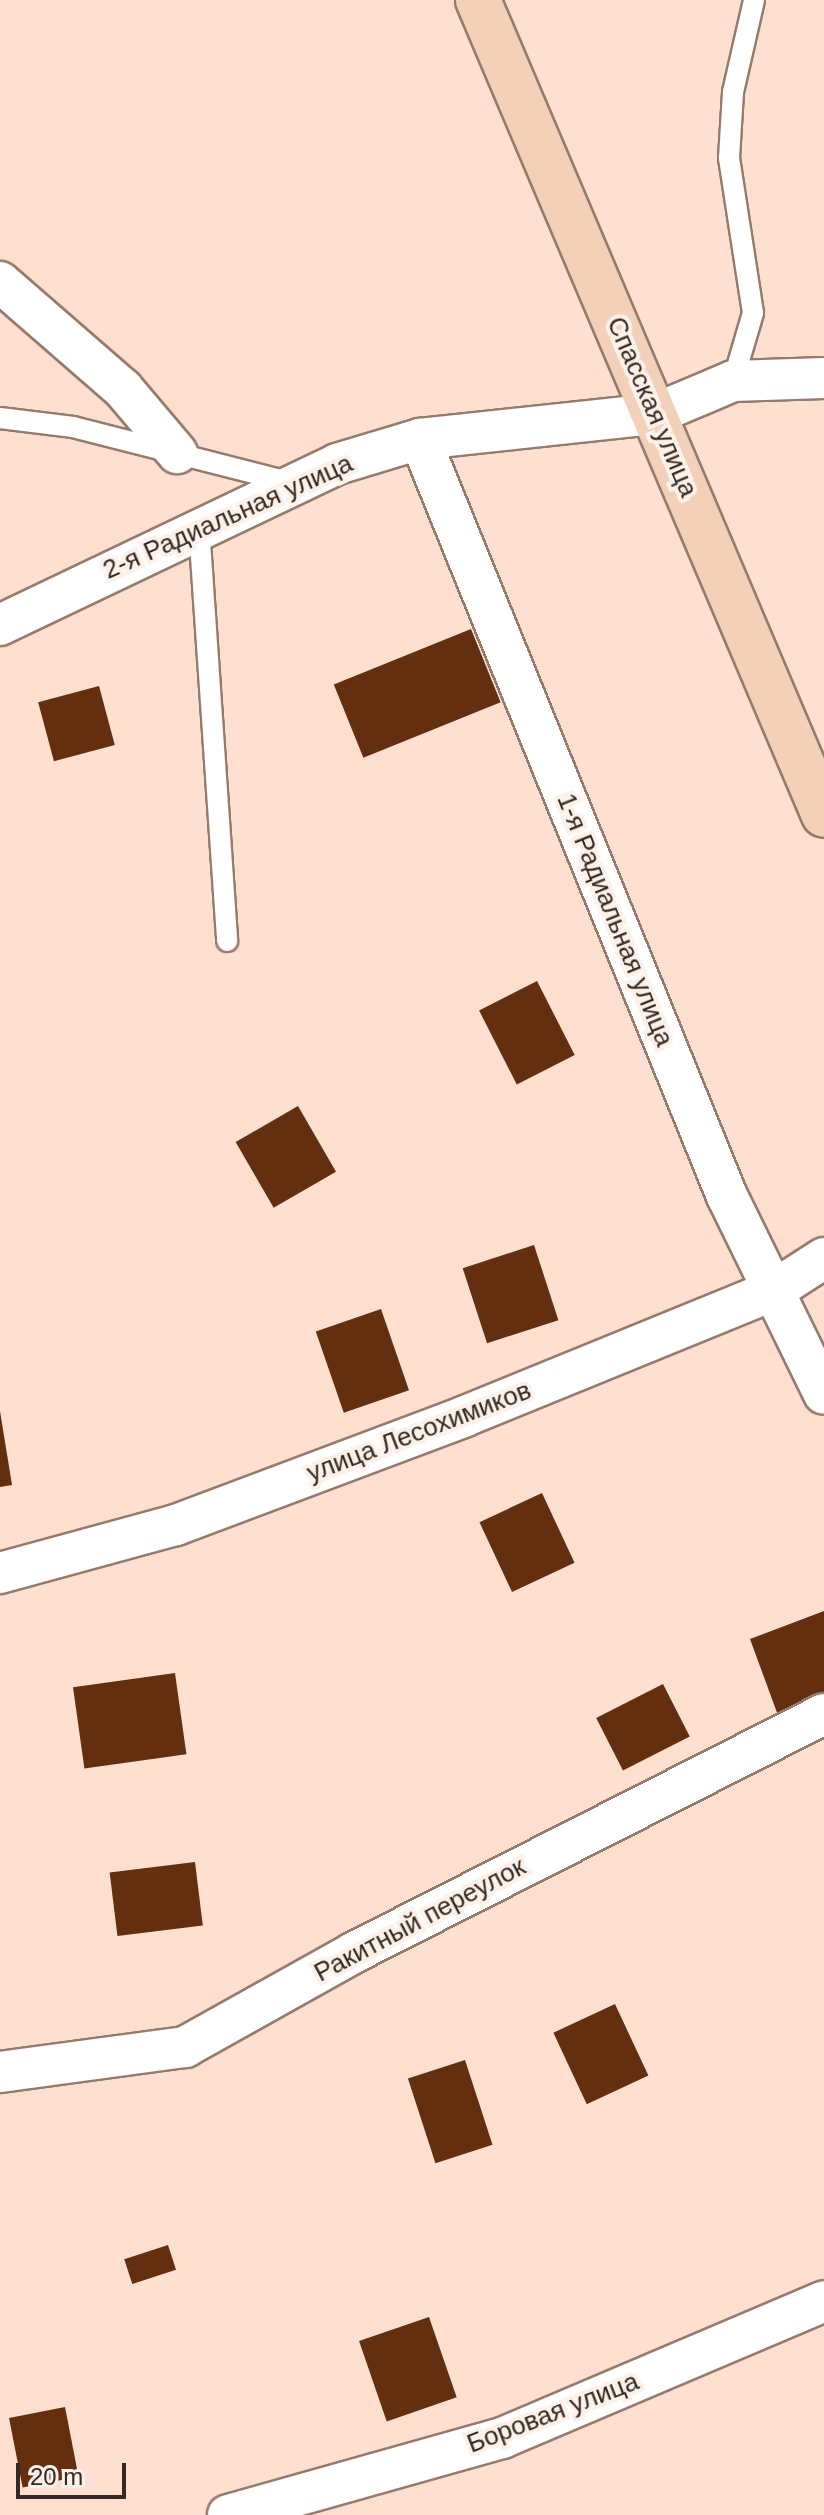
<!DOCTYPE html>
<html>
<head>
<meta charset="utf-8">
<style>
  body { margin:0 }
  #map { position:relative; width:824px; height:2515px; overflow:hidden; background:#fedfd0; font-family:Arial,sans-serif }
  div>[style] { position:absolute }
  .building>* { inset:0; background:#632f0f; transform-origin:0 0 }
  .roads { filter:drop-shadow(2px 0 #967b6d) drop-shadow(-2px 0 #967b6d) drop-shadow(0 2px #967b6d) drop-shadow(0 -2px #967b6d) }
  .lane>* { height:20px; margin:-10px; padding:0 10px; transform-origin:10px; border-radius:10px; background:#fff }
  .street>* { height:40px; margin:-20px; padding:0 20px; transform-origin:20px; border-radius:20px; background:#fff }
  .secondary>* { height:44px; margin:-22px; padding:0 22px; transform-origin:22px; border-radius:22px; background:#f3d1b9 }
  span { translate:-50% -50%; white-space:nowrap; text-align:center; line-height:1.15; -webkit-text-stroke:8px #fdf1ea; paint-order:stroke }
  .street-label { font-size:26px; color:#332822 }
  .scale { position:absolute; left:16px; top:2463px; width:110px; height:36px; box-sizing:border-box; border:4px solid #332822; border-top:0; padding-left:10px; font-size:24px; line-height:28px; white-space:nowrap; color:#332822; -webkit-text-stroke:6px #fdf1ea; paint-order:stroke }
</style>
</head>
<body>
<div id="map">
  <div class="building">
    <div style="left:471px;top:629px;width:79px;height:148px;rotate:68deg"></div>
    <div style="left:99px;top:686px;width:61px;height:63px;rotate:75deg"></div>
    <div style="left:537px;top:981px;width:83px;height:65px;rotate:63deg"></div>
    <div style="left:298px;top:1106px;width:76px;height:72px;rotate:60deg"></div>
    <div style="left:534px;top:1245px;width:79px;height:75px;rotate:72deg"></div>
    <div style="left:381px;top:1309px;width:86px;height:69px;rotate:71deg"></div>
    <div style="clip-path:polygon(0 1411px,12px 1485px,0 1487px)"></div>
    <div style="left:542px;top:1493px;width:77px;height:69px;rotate:65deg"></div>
    <div style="clip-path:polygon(824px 1611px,824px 1702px,779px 1718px,750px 1639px)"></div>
    <div style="left:175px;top:1673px;width:82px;height:103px;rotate:82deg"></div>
    <div style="left:663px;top:1684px;width:59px;height:75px;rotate:63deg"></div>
    <div style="left:195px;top:1862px;width:64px;height:86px;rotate:83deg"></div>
    <div style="left:615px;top:2004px;width:79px;height:68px;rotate:65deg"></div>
    <div style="left:465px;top:2060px;width:89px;height:60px;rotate:72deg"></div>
    <div style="left:168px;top:2245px;width:26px;height:46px;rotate:72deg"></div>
    <div style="left:429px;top:2317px;width:85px;height:74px;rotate:71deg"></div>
    <div style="left:65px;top:2407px;width:71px;height:57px;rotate:79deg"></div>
  </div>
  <div class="roads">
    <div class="lane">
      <div style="left:733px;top:381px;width:71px;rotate:-73.6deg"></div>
      <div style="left:753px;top:313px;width:157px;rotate:-98.8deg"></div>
      <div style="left:729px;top:158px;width:66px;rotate:-86.5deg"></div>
      <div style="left:733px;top:92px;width:94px;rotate:-77.1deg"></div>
      <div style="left:0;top:418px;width:74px;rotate:7deg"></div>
      <div style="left:73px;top:427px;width:226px;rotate:14.3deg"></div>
      <div style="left:199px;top:527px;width:415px;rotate:86.1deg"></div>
    </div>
    <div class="street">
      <div style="left:0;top:282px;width:163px;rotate:41deg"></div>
      <div style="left:123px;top:389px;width:84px;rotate:49.8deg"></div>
      <div style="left:420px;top:439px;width:817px;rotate:67.93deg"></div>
      <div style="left:727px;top:1196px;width:220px;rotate:63.9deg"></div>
      <div style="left:0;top:625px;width:373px;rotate:-25.5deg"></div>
      <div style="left:337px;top:464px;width:87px;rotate:-16.8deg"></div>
      <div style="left:420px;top:439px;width:236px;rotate:-6.1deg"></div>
      <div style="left:655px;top:414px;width:85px;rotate:-22.9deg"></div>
      <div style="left:733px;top:381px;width:91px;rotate:-1.9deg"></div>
      <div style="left:0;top:1573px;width:182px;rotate:-15.3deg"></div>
      <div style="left:176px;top:1525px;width:307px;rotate:-20.6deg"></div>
      <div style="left:463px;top:1417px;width:338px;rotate:-22.2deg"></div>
      <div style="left:776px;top:1289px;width:57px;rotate:-32.9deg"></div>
      <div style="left:0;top:2072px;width:187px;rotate:-7.7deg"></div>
      <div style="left:185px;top:2047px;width:193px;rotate:-29.2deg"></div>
      <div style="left:353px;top:1953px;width:528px;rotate:-26.9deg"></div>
      <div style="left:228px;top:2515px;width:285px;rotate:-15.7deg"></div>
      <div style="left:502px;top:2438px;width:350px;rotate:-23deg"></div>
    </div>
    <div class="secondary">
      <div style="left:478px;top:0;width:885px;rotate:67deg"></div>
    </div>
  </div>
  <div class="street-label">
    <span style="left:652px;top:407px;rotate:67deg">Спасская улица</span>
    <span style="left:228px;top:517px;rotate:-24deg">2-я Радиальная улица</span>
    <span style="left:615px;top:920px;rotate:68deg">1-я Радиальная улица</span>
    <span style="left:419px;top:1432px;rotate:-21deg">улица Лесохимиков</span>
    <span style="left:420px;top:1920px;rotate:-28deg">Ракитный переулок</span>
    <span style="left:553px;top:2413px;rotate:-21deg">Боровая улица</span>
  </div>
  <div class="scale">20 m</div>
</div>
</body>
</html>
